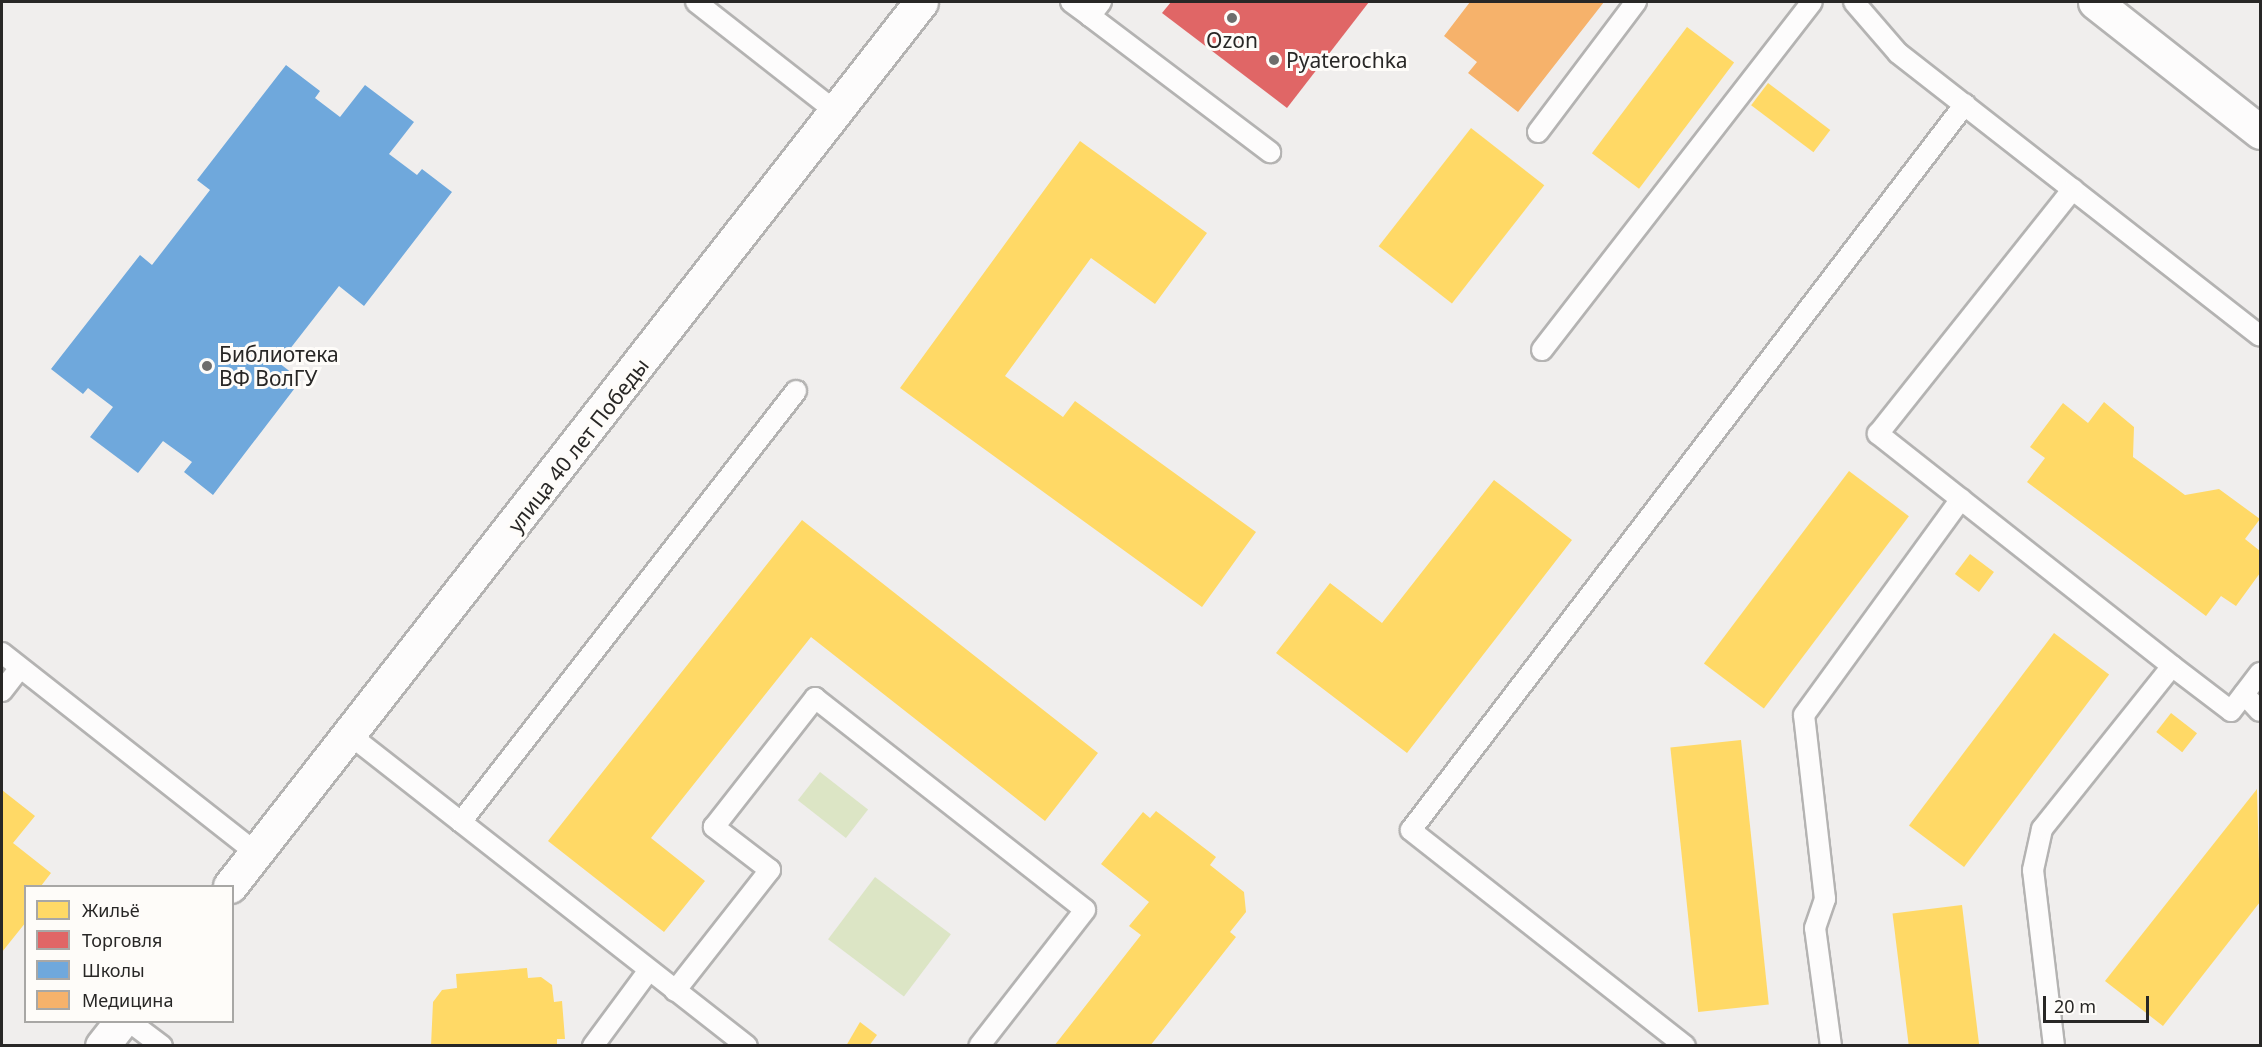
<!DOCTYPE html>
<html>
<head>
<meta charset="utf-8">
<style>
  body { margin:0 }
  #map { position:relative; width:2262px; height:1047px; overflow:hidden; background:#f0eeed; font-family:"Noto Sans",sans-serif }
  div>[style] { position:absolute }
  .green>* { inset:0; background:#dce5c5; transform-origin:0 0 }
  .homes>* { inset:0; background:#ffd966; transform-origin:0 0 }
  .shops>* { inset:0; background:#e06666 }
  .schools>* { inset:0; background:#6fa8dc }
  .health>* { inset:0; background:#f6b26b }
  .roads { filter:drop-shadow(2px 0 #b4b3b2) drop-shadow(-2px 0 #b4b3b2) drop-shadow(0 2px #b4b3b2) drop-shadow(0 -2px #b4b3b2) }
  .lane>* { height:20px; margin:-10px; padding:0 10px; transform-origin:10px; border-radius:10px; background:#fdfcfc }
  .street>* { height:33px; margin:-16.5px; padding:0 16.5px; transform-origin:16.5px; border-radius:16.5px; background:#fdfcfc }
  .secondary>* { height:33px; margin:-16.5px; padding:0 16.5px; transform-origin:16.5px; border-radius:16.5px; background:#fdfcfc }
  .dots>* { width:16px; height:16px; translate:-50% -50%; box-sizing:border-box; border:3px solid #fefcf9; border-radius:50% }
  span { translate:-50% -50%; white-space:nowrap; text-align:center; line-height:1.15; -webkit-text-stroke:6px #fefcf9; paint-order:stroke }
  .poi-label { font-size:21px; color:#282726 }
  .left { translate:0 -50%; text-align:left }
  .street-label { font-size:21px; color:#282726 }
  .frame { position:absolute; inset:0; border:3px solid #282726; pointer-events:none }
  .legend { position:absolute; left:24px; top:885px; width:210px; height:138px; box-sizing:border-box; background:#fefcf9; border:2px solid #a8a7a5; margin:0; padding:8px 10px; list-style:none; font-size:18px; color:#282726 }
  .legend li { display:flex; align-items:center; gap:12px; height:30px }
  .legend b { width:30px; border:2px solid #a8a7a5 }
  .scale { position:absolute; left:2043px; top:996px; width:106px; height:27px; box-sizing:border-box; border:3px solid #282726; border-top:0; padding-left:8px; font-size:18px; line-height:21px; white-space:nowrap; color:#282726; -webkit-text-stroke:4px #fefcf9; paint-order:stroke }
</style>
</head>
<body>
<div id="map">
  <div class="green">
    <div style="left:820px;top:772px;width:61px;height:36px;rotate:38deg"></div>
    <div style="left:875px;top:877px;width:95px;height:78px;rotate:37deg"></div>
  </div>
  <div class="homes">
    <div style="left:1687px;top:27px;width:59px;height:158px;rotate:37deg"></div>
    <div style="left:1768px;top:83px;width:78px;height:28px;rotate:37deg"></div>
    <div style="left:1471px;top:128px;width:93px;height:150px;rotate:38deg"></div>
    <div style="clip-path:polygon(1080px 141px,1207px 233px,1155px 304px,1091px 258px,1005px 376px,1063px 417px,1075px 401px,1256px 532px,1202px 607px,900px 388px)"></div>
    <div style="clip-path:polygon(2104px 402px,2134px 427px,2133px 457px,2185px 495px,2219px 489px,2260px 519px,2245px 539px,2260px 551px,2260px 573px,2236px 606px,2221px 596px,2206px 616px,2027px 482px,2045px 458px,2030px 447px,2063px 403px,2088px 423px)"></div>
    <div style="left:1849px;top:471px;width:75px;height:241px;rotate:37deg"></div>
    <div style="clip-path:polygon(1494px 480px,1572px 540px,1407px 753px,1276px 653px,1330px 583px,1382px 623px)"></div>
    <div style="clip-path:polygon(802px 520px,1098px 753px,1045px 821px,811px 637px,651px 838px,705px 881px,664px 932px,548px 841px)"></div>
    <div style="left:1970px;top:554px;width:30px;height:25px;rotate:37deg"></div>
    <div style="left:2054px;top:633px;width:69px;height:241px;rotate:37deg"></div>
    <div style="left:2171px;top:713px;width:33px;height:24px;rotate:38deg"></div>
    <div style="left:1741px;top:740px;width:266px;height:71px;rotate:84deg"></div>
    <div style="clip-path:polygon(2257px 789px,2260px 902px,2163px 1026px,2105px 981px)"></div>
    <div style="clip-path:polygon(2px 790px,35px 816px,13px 843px,51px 873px,41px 886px,26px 886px,26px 922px,2px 952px)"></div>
    <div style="clip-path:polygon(1156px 811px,1216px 857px,1210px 865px,1244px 892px,1246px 912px,1230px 932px,1236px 937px,1150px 1046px,1054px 1046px,1141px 935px,1129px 926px,1149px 902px,1101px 864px,1143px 812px,1150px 818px)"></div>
    <div style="left:1962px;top:905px;width:142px;height:70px;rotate:83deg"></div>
    <div style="clip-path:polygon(527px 968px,528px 978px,541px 977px,552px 985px,554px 1002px,562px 1001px,565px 1039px,557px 1039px,557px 1046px,431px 1046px,433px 1002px,442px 990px,457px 988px,456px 974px)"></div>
    <div style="clip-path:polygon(860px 1022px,877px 1035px,869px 1046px,846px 1046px)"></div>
  </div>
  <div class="shops">
    <div style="clip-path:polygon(1171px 2px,1369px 2px,1287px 108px,1162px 13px)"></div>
  </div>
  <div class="schools">
    <div style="clip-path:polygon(286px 65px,320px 91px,315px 98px,340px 117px,365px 85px,414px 122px,389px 154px,417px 175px,422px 169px,452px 192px,364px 306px,339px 286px,279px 363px,301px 380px,213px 495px,184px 472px,192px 462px,163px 441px,138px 473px,90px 437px,113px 407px,88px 388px,83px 394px,51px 369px,140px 255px,152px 265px,210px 190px,197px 180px)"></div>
  </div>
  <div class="health">
    <div style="clip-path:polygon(1470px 2px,1604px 2px,1518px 112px,1468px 73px,1477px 62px,1444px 36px)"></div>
  </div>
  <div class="roads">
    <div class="lane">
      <div style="left:696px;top:2px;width:182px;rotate:38.1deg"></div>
      <div style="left:1071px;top:2px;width:24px;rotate:36deg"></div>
      <div style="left:1090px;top:16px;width:18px;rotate:-52deg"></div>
      <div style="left:1854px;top:2px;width:67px;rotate:49.2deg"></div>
      <div style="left:1898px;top:53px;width:459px;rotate:38deg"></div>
      <div style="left:1090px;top:16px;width:226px;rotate:37.1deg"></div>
      <div style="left:1538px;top:132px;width:163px;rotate:-53deg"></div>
      <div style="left:1542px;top:350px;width:440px;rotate:-52.2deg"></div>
      <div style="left:2px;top:653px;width:325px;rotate:38.2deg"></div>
      <div style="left:2172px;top:666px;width:74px;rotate:37.3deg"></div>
      <div style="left:2231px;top:711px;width:48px;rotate:-52.7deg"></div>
      <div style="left:2px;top:691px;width:29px;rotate:-52deg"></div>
      <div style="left:2244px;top:694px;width:23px;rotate:47deg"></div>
      <div style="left:350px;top:735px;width:504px;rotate:38.07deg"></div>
      <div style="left:461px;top:822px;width:546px;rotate:-52.14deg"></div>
      <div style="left:675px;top:991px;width:154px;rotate:-51.9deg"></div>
      <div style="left:770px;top:870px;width:71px;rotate:-142.5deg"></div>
      <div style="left:714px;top:827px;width:164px;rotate:-51.9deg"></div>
      <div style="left:815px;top:698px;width:343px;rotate:38.1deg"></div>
      <div style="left:1085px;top:910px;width:172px;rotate:127.9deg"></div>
      <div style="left:130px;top:1022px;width:40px;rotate:37deg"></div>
      <div style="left:593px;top:1046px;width:94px;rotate:-53.6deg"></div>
      <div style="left:1685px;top:1046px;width:349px;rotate:-141.8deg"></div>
      <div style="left:1411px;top:830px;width:913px;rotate:-52.65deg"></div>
      <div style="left:1831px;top:1046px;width:119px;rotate:-97.7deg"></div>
      <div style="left:1815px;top:928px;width:31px;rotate:-71deg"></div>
      <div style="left:1825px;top:899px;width:185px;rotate:-96.5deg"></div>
      <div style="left:1804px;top:715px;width:267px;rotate:-54deg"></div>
      <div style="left:2054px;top:1046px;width:177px;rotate:-96.8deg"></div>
      <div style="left:2033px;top:870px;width:42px;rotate:-77.6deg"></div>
      <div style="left:2042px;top:829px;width:208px;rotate:-51.4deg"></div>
      <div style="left:2172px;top:666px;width:375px;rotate:-141.7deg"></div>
      <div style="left:1878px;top:434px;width:313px;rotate:-51.5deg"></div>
    </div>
    <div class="street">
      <div style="left:230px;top:886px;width:1122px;rotate:-51.99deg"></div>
      <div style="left:102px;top:1046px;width:31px;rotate:-52deg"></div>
    </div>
    <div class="secondary">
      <div style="left:2095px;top:2px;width:210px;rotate:38.2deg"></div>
    </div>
  </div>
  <div class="dots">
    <div style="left:1232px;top:18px;background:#6e6d6c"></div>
    <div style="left:1274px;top:60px;background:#6e6d6c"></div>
    <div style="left:207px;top:366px;background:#6e6d6c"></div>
  </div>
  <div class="poi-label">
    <span style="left:1232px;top:40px">Ozon</span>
    <span class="left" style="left:1286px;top:60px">Pyaterochka</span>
    <span class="left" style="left:219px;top:366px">Библиотека<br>ВФ ВолГУ</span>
  </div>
  <div class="street-label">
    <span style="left:578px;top:445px;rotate:-52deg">улица 40 лет Победы</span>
  </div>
  <div class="frame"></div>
  <ul class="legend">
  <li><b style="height:16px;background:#ffd966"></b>Жильё</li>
  <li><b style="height:16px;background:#e06666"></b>Торговля</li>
  <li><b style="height:16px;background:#6fa8dc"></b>Школы</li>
  <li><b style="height:16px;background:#f6b26b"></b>Медицина</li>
  </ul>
  <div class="scale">20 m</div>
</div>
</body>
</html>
